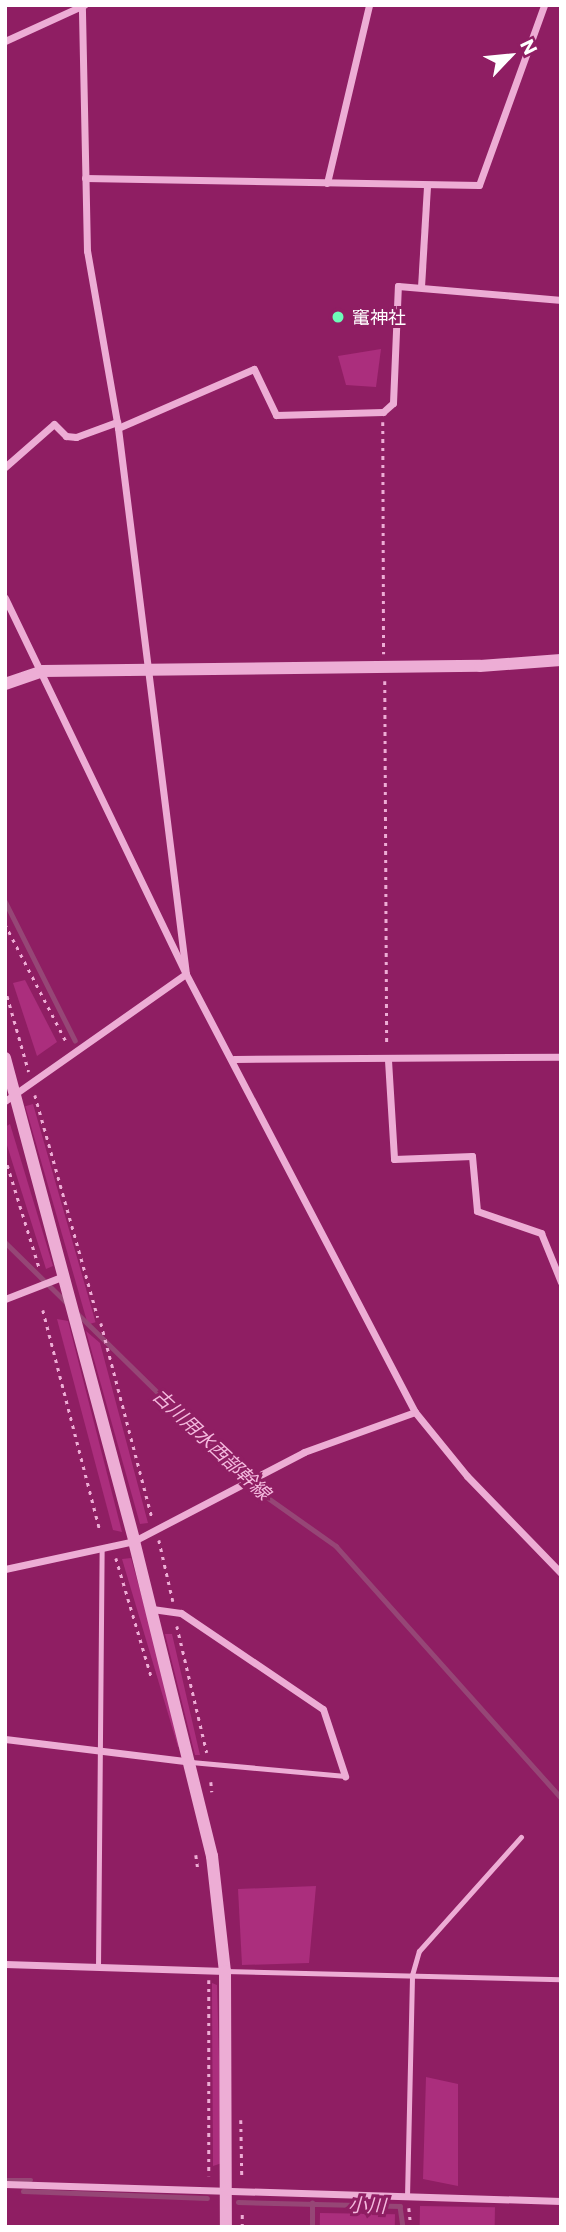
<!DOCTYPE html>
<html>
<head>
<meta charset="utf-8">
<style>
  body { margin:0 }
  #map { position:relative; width:566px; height:2232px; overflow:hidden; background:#8f1e63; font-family:Commissioner,"Noto Sans JP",sans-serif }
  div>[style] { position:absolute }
  .green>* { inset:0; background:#ab2e7d; transform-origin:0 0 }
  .stream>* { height:4.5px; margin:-2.25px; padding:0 2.25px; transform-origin:2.25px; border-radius:2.25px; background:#964676 }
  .path>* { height:2.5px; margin-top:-1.25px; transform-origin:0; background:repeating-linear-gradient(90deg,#edadd5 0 3.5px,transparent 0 8.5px) }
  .service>* { height:5px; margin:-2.5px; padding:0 2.5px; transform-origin:2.5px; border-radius:2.5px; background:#edadd5 }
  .minor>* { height:7px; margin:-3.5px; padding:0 3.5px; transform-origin:3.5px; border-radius:3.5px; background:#edadd5 }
  .tertiary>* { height:12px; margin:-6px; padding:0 6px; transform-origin:6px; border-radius:6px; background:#edadd5 }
  .dots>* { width:19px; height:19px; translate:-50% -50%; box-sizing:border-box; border:4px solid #8f1e63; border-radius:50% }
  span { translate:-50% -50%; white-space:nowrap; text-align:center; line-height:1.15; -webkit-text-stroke:6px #8f1e63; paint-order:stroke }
  .poi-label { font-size:18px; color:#fff }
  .left { translate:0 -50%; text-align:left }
  .water-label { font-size:19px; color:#f4b9de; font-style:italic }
  .frame { position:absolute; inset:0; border:7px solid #fff; pointer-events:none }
  .north { position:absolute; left:475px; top:21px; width:70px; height:70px; -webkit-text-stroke:5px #8f1e63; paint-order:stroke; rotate:64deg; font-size:19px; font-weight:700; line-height:28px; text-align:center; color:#fff }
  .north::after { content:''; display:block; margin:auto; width:24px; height:32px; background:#fff; clip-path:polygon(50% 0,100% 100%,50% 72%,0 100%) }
</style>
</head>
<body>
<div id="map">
  <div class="green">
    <div style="clip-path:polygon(381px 349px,376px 387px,346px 385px,338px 356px)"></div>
    <div style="clip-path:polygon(25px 980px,57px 1042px,37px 1056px,13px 983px)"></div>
    <div style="left:33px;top:1104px;width:227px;height:8px;rotate:74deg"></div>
    <div style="clip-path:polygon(10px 1124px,53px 1266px,46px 1269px,5px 1139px,5px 1127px)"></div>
    <div style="clip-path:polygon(57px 1319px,68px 1321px,122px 1532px,113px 1530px)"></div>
    <div style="clip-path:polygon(86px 1331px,100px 1343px,148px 1523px,140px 1524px)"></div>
    <div style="clip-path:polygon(131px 1558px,183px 1745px,178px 1747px,122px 1559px)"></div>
    <div style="clip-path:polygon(165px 1634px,172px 1634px,200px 1755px,195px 1755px)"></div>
    <div style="clip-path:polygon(316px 1886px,309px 1963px,242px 1965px,238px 1889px)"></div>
    <div style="clip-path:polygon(212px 1983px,217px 1985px,222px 2163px,213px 2166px)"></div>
    <div style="clip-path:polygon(426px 2077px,458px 2084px,458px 2186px,423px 2179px)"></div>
    <div style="left:420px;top:2206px;width:75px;height:21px;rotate:1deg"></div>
    <div style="left:320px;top:2213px;width:75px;height:14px;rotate:1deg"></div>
  </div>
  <div class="stream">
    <div style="left:5px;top:901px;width:156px;rotate:63.3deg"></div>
    <div style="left:5px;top:1242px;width:87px;rotate:44.5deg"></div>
    <div style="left:78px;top:1314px;width:251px;rotate:44.5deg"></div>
    <div style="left:257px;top:1490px;width:97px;rotate:35.3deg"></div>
    <div style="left:336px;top:1546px;width:338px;rotate:48.2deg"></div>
    <div style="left:5px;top:2180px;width:26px"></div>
    <div style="left:23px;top:2191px;width:184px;rotate:2.2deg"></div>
    <div style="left:238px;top:2202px;width:162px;rotate:1.4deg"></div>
    <div style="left:400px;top:2206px;width:21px;rotate:82deg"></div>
    <div style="left:312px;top:2227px;width:24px;rotate:-90deg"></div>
  </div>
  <div class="path">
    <div style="left:383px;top:422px;width:232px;rotate:89.8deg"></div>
    <div style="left:385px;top:681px;width:365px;rotate:89.7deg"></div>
    <div style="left:5px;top:924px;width:134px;rotate:62.5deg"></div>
    <div style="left:5px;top:988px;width:87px;rotate:74.1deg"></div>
    <div style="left:35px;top:1095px;width:231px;rotate:74.2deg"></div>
    <div style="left:5px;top:1157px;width:118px;rotate:72.8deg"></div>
    <div style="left:43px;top:1310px;width:228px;rotate:75.5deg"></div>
    <div style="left:101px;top:1323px;width:202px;rotate:75.3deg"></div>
    <div style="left:159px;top:1540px;width:63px;rotate:77.1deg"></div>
    <div style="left:116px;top:1558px;width:126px;rotate:73.4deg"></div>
    <div style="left:177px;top:1626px;width:130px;rotate:76.7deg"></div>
    <div style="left:211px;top:1782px;width:10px;rotate:84deg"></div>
    <div style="left:196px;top:1855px;width:14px;rotate:82deg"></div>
    <div style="left:209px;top:1980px;width:196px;rotate:90deg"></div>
    <div style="left:241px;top:2120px;width:59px;rotate:89deg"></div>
    <div style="left:409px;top:2208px;width:19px;rotate:84deg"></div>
    <div style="left:242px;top:2227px;width:13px;rotate:-90deg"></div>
  </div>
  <div class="service">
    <div style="left:191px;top:1762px;width:155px;rotate:5.2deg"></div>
    <div style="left:98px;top:1967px;width:419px;rotate:-89.5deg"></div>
    <div style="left:225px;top:1971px;width:336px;rotate:1.4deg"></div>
    <div style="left:407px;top:2197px;width:222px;rotate:-88.7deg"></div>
    <div style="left:412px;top:1975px;width:25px;rotate:-74deg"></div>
    <div style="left:419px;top:1951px;width:153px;rotate:-48.2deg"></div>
  </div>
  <div class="minor">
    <div style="left:5px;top:41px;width:87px;rotate:-24.5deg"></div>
    <div style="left:85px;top:178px;width:394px;rotate:1deg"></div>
    <div style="left:479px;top:185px;width:191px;rotate:-70.1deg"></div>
    <div style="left:327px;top:183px;width:183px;rotate:-76.7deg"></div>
    <div style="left:421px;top:287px;width:102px;rotate:-86.6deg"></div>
    <div style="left:118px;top:428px;width:148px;rotate:-23.5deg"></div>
    <div style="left:254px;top:369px;width:51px;rotate:64.4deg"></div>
    <div style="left:276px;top:415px;width:107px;rotate:-1.6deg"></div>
    <div style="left:383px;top:412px;width:13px;rotate:-42deg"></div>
    <div style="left:393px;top:403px;width:117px;rotate:-87.6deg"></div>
    <div style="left:398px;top:286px;width:164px;rotate:4.9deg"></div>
    <div style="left:5px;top:467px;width:65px;rotate:-41.3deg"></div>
    <div style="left:54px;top:424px;width:17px;rotate:45deg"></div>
    <div style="left:66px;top:436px;width:10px;rotate:6deg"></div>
    <div style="left:76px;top:437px;width:44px;rotate:-20.1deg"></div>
    <div style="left:5px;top:598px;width:417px;rotate:64.3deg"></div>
    <div style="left:186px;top:974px;width:494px;rotate:62.4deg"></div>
    <div style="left:415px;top:1412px;width:82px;rotate:50.9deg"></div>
    <div style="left:467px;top:1476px;width:135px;rotate:45.9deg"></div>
    <div style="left:234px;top:1059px;width:327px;rotate:-0.4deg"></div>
    <div style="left:388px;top:1060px;width:99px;rotate:86.5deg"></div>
    <div style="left:394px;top:1159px;width:78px;rotate:-2.2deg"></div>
    <div style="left:472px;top:1156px;width:55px;rotate:84.8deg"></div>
    <div style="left:477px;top:1211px;width:68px;rotate:19deg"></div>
    <div style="left:541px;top:1233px;width:53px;rotate:67.8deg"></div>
    <div style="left:5px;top:1101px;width:221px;rotate:-35.1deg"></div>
    <div style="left:186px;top:974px;width:550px;rotate:-97.1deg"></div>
    <div style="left:118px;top:428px;width:180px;rotate:-99.9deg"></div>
    <div style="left:87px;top:251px;width:246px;rotate:-91.2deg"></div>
    <div style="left:5px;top:1299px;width:63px;rotate:-21.3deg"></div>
    <div style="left:5px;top:1569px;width:132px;rotate:-12.2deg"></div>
    <div style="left:134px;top:1541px;width:192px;rotate:-27.6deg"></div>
    <div style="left:304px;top:1452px;width:118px;rotate:-19.8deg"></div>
    <div style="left:152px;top:1609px;width:29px;rotate:8deg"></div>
    <div style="left:181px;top:1613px;width:171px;rotate:34.1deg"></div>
    <div style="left:323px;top:1709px;width:71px;rotate:71.8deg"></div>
    <div style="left:5px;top:1739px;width:187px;rotate:7deg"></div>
    <div style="left:5px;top:1964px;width:220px;rotate:1.8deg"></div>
    <div style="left:5px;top:2184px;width:556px;rotate:1.75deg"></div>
  </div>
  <div class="tertiary">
    <div style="left:5px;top:684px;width:39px;rotate:-19deg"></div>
    <div style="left:42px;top:671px;width:438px;rotate:-0.7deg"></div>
    <div style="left:480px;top:666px;width:81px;rotate:-4.2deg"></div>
    <div style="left:5px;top:1058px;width:500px;rotate:75deg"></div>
    <div style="left:134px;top:1541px;width:325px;rotate:76.1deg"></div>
    <div style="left:212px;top:1856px;width:116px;rotate:83.6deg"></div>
    <div style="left:225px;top:1971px;width:256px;rotate:89.8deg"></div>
  </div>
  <div class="dots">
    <div style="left:338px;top:317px;background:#6dfcb9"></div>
  </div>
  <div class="poi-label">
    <span class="left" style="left:352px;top:317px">竃神社</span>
  </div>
  <div class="water-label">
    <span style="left:212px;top:1444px;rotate:43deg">古川用水西部幹線</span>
    <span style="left:367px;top:2205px;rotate:2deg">小川</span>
  </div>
  <div class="frame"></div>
  <div class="north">N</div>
</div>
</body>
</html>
